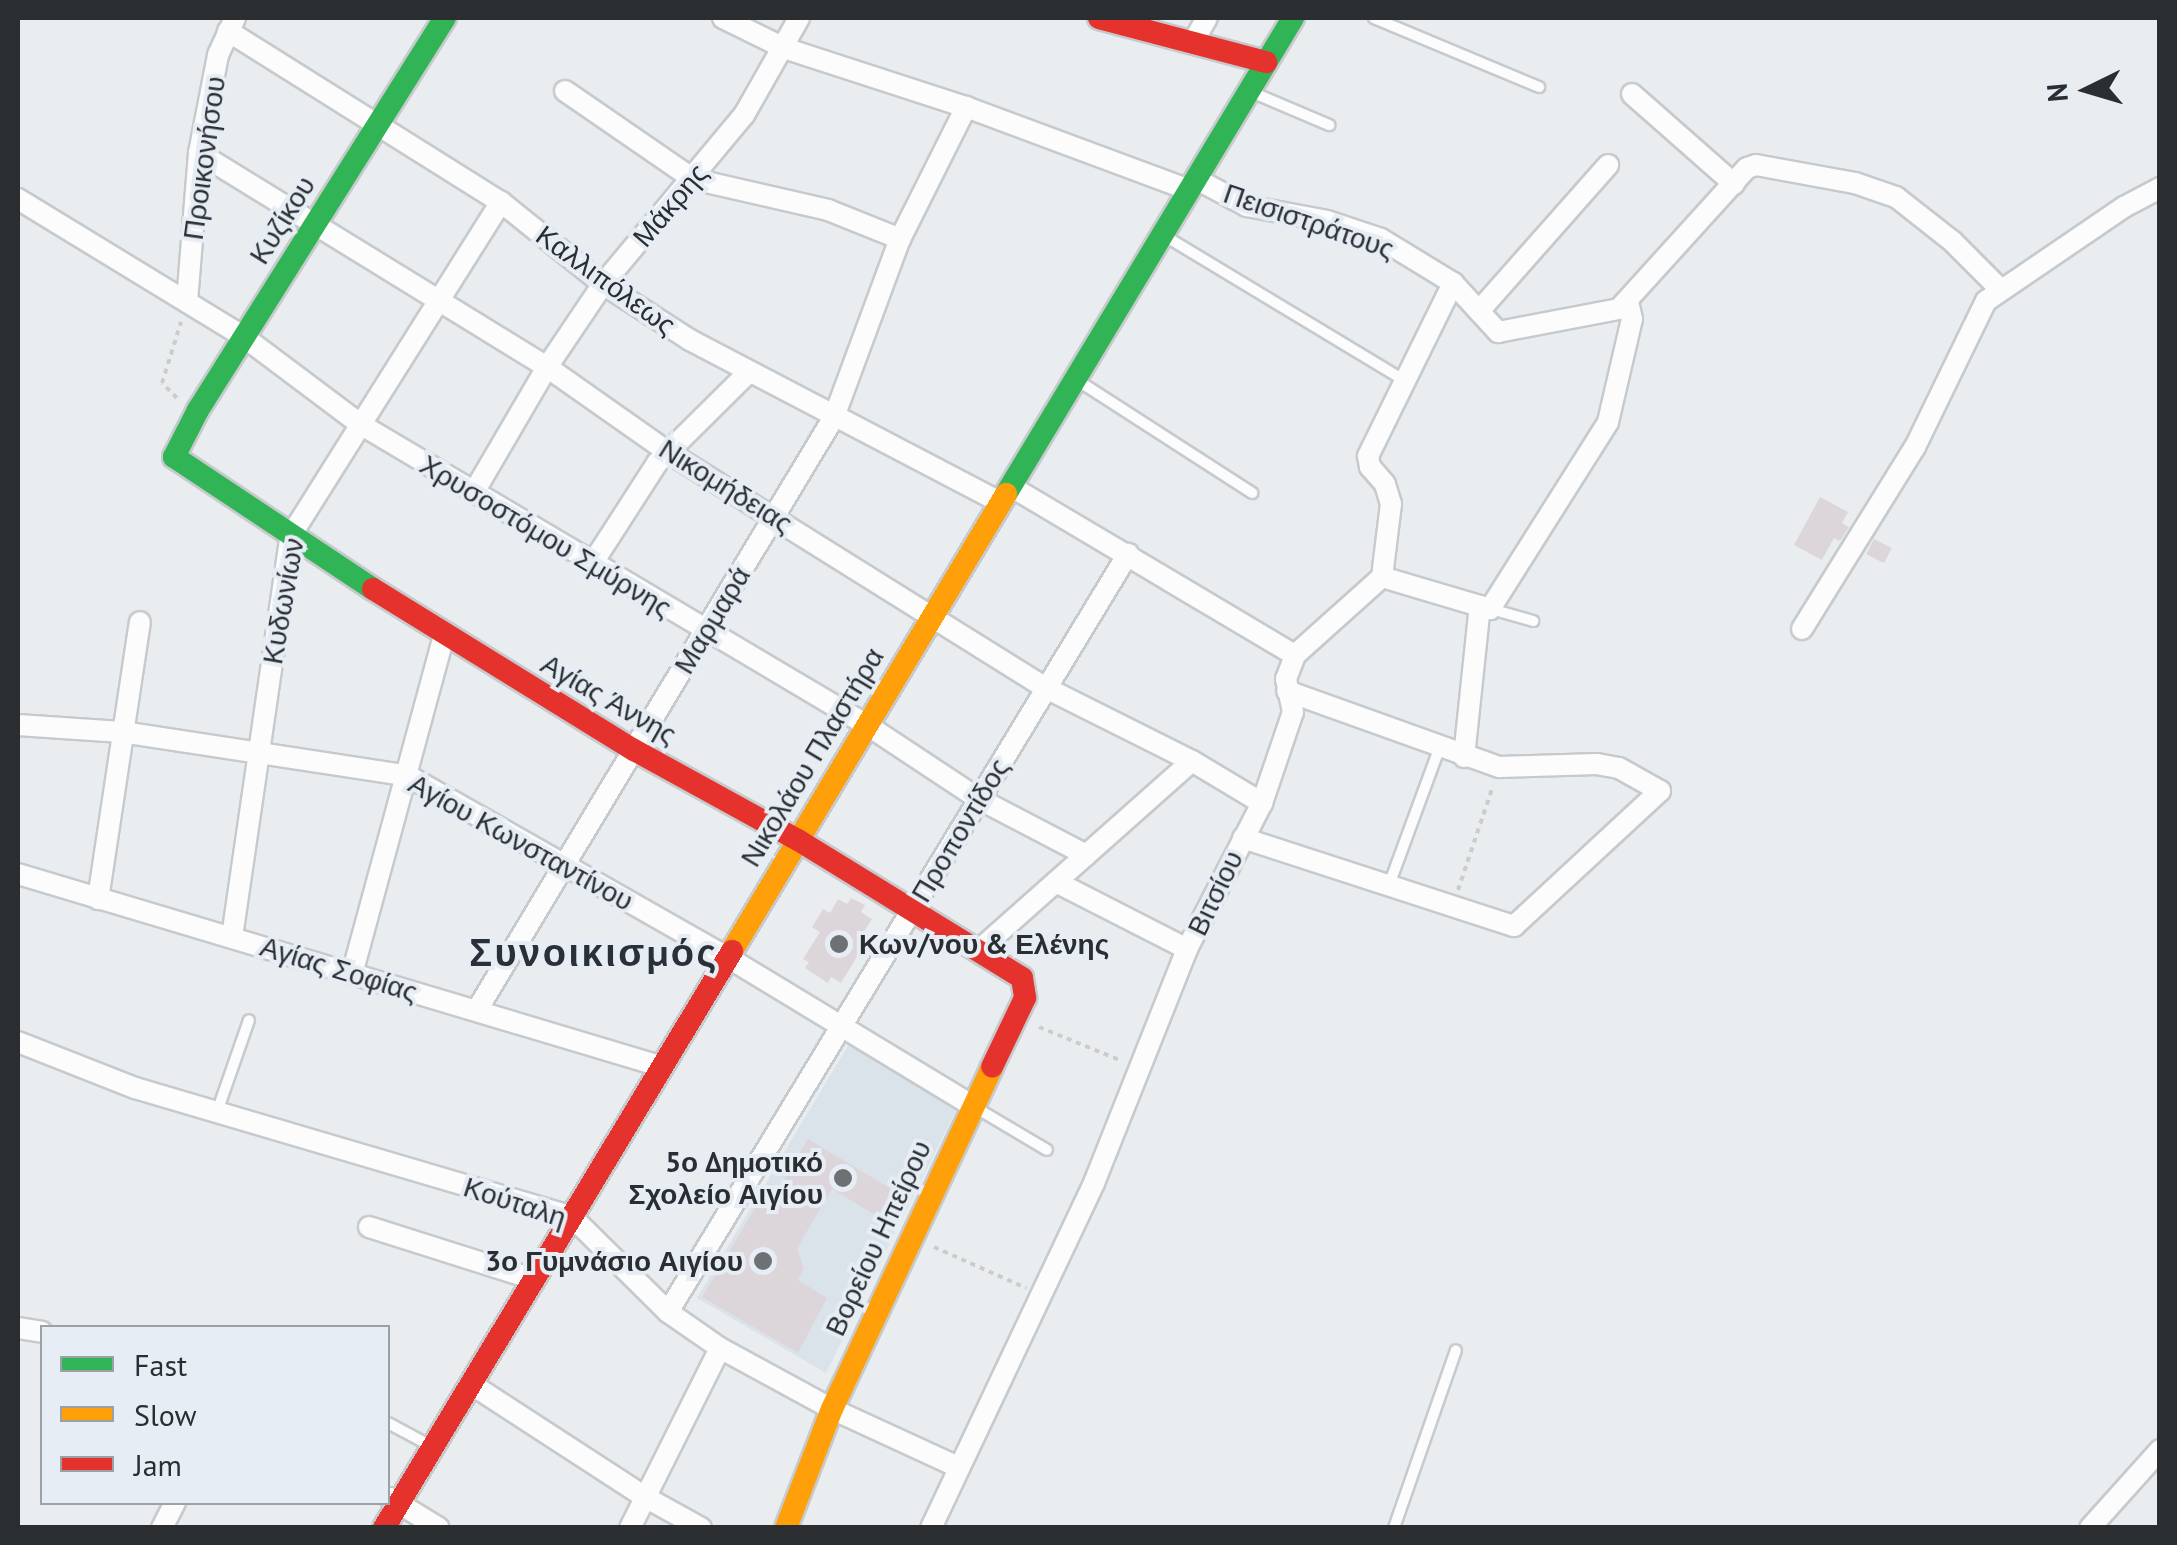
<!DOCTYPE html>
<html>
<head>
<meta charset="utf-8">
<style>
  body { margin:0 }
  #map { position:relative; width:2177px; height:1545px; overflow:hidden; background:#eaedf0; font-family:"PT Sans",sans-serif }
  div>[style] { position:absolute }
  .built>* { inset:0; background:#dae2ea }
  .building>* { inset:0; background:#dcd6db; transform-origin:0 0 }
  .path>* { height:4px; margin-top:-2px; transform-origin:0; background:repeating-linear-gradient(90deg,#cbcdcd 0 5px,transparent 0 10px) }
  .roads { filter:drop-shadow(2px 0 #c7cacd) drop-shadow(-2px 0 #c7cacd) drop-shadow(0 2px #c7cacd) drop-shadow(0 -2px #c7cacd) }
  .lane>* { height:10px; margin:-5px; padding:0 5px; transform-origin:5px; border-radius:5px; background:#fcfcfd }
  .street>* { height:20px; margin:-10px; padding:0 10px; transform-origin:10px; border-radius:10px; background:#fcfcfd }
  .fast>* { height:22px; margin:-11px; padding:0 11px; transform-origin:11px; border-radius:11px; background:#30b455 }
  .slow>* { height:22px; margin:-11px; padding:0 11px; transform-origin:11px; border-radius:11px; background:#ff9f0a }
  .jam>* { height:22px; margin:-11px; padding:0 11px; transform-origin:11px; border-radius:11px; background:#e5322d }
  .dots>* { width:28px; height:28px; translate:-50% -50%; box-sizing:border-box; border:5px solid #e6edf4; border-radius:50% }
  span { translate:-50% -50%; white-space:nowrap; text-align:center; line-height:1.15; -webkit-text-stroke:8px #e6edf4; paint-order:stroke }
  .street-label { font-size:28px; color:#2b2e31 }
  .poi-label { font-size:28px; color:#2b2e31; font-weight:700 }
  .left { translate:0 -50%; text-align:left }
  .right { translate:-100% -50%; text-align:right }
  .district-label { font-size:38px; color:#2b3036; font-weight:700; letter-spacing:2.5px }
  .frame { position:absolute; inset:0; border:20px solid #2b2e31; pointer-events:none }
  .legend { position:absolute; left:40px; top:1325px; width:350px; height:180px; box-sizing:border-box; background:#e6edf4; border:2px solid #9ba1a6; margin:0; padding:12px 18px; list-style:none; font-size:30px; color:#2b2e31 }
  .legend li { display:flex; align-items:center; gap:20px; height:50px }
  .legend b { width:50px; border:2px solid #9ba1a6 }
  .north { position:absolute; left:2037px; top:40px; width:100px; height:100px; -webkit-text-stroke:8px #e6edf4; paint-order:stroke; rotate:265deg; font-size:28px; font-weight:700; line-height:40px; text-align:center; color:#2b2e31 }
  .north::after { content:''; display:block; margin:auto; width:35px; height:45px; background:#2b2e31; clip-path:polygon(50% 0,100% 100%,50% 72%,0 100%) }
</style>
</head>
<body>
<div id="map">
  <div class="built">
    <div style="clip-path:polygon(849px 1044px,956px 1110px,826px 1373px,697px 1298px)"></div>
  </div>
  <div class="building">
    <div style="clip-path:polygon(1820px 497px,1848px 512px,1842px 523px,1849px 527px,1840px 541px,1834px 538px,1822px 560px,1794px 545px)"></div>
    <div style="left:1874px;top:539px;width:20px;height:17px;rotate:27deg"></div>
    <div style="clip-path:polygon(851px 898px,865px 905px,861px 912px,872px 919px,863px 933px,869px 937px,841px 983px,831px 977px,828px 983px,805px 968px,809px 962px,803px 959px,820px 932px,812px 927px,823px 909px,830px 913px,838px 899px,847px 904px)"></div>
    <div style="clip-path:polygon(808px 1139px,893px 1190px,877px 1216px,832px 1189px,797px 1248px,804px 1268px,798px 1280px,827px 1298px,798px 1353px,702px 1297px,770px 1183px,778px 1189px)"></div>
  </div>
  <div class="path">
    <div style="left:177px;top:398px;width:21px;rotate:-135deg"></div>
    <div style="left:162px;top:383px;width:64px;rotate:-72.7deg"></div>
    <div style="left:1458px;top:890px;width:110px;rotate:-71.4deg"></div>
    <div style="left:1039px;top:1027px;width:90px;rotate:22.3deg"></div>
    <div style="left:934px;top:1247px;width:101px;rotate:24deg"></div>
  </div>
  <div class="roads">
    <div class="lane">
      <div style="left:1374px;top:18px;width:179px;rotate:22.7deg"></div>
      <div style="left:1254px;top:93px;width:82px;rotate:23.1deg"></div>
      <div style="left:1165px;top:236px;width:279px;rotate:31.1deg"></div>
      <div style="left:1080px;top:382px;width:205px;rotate:32.8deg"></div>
      <div style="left:1491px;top:609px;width:44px;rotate:15.9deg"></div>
      <div style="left:1389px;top:885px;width:145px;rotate:-69.8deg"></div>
      <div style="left:978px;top:1109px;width:80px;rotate:30.7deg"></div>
      <div style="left:217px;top:1112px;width:97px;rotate:-70.8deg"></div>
      <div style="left:388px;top:1423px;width:49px;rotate:28.1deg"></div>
      <div style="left:1394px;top:1528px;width:188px;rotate:-70.8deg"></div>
    </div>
    <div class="street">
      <div style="left:723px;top:18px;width:68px;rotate:26.2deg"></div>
      <div style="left:784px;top:48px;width:191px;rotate:18deg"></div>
      <div style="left:966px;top:107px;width:238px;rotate:20.4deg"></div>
      <div style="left:228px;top:31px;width:322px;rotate:32.1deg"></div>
      <div style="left:501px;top:202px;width:131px;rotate:38.8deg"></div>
      <div style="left:603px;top:284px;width:103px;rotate:32.8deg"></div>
      <div style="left:690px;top:340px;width:350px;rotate:27.6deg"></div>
      <div style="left:1193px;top:42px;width:28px;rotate:-60deg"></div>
      <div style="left:565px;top:91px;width:155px;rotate:34.5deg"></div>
      <div style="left:693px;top:179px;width:139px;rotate:12.9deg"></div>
      <div style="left:828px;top:210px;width:78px;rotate:21.9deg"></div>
      <div style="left:1632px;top:94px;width:136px;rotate:41.4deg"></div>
      <div style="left:199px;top:153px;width:409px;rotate:31.6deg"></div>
      <div style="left:547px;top:367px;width:148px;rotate:35.1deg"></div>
      <div style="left:668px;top:452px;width:446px;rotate:32deg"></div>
      <div style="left:1046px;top:688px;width:163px;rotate:26.6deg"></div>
      <div style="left:1192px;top:761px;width:82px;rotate:31deg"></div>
      <div style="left:1196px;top:179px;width:58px;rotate:27.9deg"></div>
      <div style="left:1247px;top:206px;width:81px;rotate:10.6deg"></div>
      <div style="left:1327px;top:221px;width:57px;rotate:18.4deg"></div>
      <div style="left:1381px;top:239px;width:84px;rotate:31.4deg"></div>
      <div style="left:1453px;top:283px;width:67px;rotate:47.4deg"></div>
      <div style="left:1498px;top:332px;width:123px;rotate:-10.8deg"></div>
      <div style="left:1619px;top:309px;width:190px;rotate:-47.8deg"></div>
      <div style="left:1747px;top:168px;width:9px;rotate:-18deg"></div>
      <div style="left:1756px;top:165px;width:101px;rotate:10.3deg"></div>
      <div style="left:1855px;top:183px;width:43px;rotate:18.9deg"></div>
      <div style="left:1896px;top:197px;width:71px;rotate:38.2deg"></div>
      <div style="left:1952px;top:241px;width:69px;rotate:45deg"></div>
      <div style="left:18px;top:199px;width:265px;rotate:31.4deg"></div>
      <div style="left:244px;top:337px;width:145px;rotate:36.9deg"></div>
      <div style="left:360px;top:424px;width:590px;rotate:30.7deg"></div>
      <div style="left:867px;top:725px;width:134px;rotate:33.5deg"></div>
      <div style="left:979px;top:799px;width:121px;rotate:27.6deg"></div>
      <div style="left:187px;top:302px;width:149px;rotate:-85.4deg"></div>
      <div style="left:199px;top:153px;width:100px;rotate:-79deg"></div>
      <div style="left:218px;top:55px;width:41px;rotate:-65.3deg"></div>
      <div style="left:1479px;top:311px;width:195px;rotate:-48.5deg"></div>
      <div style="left:1010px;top:486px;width:331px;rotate:30.7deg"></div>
      <div style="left:474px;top:492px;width:145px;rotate:-59.7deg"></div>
      <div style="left:547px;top:367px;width:100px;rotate:-56deg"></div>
      <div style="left:603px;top:284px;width:220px;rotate:-50.2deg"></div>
      <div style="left:744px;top:115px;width:112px;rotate:-60.4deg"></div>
      <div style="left:592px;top:564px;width:120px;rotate:-57.2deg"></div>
      <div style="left:657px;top:463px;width:128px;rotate:-44.7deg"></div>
      <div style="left:1382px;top:577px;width:113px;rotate:16.5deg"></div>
      <div style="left:1490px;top:609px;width:221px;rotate:-57.7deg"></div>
      <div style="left:1608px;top:422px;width:106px;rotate:-76.9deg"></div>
      <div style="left:1632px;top:319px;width:17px;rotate:-103deg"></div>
      <div style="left:1802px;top:629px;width:214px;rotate:-58.2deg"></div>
      <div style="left:1915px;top:447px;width:162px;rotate:-64.1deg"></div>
      <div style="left:1986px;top:301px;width:167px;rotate:-34.3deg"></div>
      <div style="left:2124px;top:207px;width:41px;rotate:-27.8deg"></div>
      <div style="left:18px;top:725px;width:104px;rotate:3.9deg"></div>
      <div style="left:122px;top:732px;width:289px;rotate:8.7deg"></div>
      <div style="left:408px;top:776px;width:367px;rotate:29.6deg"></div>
      <div style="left:727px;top:957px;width:288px;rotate:31.2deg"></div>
      <div style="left:1464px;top:757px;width:152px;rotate:-84deg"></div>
      <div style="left:1243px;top:838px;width:285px;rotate:18deg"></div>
      <div style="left:1514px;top:926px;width:199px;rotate:-42.8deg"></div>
      <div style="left:1660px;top:791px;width:47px;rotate:-150.7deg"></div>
      <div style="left:1619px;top:768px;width:22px;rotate:-170deg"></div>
      <div style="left:1597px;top:764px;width:98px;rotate:178.2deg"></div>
      <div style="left:1499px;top:767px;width:225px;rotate:-160.3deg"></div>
      <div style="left:18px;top:874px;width:670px;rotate:16.65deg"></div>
      <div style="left:1056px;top:882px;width:147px;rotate:27.1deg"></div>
      <div style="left:98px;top:899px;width:280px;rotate:-81.4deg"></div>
      <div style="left:232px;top:937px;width:404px;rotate:-81.7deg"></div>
      <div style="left:290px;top:537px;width:396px;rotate:-57.8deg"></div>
      <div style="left:978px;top:951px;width:286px;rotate:-41.6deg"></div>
      <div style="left:352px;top:974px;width:350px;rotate:-74.8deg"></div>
      <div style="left:477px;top:1010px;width:692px;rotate:-58.95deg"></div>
      <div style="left:834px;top:417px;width:190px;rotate:-69.7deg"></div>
      <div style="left:900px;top:239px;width:148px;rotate:-63.4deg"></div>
      <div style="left:18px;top:1042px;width:126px;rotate:21.5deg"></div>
      <div style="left:135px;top:1088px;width:456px;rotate:16.4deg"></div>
      <div style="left:572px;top:1217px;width:135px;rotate:44.7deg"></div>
      <div style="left:668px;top:1312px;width:63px;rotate:34.7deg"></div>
      <div style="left:720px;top:1348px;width:128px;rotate:28.6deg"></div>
      <div style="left:832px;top:1409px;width:139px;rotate:24.7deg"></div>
      <div style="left:369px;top:1227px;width:172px;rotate:17.6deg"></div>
      <div style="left:668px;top:1312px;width:887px;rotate:-58.75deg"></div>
      <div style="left:18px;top:1328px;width:24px;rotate:9deg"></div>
      <div style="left:471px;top:1384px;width:207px;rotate:33deg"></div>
      <div style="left:645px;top:1497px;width:64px;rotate:29deg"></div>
      <div style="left:390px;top:1498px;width:57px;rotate:31.5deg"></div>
      <div style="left:162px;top:1528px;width:29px;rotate:-63deg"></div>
      <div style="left:630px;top:1528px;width:201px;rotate:-63.4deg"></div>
      <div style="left:931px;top:1528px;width:382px;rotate:-64.7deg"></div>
      <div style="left:1094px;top:1183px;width:252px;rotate:-68.3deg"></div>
      <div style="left:1187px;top:949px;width:164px;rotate:-62.8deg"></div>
      <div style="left:1262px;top:803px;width:96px;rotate:-71.2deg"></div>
      <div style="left:1293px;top:712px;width:34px;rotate:-102deg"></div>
      <div style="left:1286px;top:679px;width:26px;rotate:-69deg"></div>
      <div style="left:1295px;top:655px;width:117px;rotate:-41.9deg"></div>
      <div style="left:1382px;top:577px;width:74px;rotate:-83deg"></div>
      <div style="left:1391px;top:504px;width:21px;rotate:-107deg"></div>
      <div style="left:1385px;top:484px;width:23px;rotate:-131deg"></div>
      <div style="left:1370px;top:467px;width:11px;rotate:-100deg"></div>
      <div style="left:1368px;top:456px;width:193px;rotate:-63.8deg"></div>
      <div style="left:2090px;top:1528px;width:105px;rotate:-48.1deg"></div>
    </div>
    <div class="fast">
      <div style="left:1006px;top:494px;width:556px;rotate:-58.91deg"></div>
      <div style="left:373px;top:589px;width:239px;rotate:-146.4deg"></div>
      <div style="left:174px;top:457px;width:53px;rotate:-62.9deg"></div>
      <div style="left:198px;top:410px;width:463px;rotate:-57.8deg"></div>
    </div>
    <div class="slow">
      <div style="left:732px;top:951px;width:533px;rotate:-59.05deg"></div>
      <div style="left:786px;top:1528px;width:128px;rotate:-68.9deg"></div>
      <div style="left:832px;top:1409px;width:378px;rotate:-64.9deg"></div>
    </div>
    <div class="jam">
      <div style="left:1099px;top:18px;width:173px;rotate:14.8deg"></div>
      <div style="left:373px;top:589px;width:307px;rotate:31.7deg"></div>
      <div style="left:634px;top:750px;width:187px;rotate:28.8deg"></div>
      <div style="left:798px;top:840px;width:263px;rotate:31.6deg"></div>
      <div style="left:1022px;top:978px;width:20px;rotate:81deg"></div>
      <div style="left:1025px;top:998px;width:76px;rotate:115.6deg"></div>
      <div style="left:384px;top:1528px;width:674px;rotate:-58.9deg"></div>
    </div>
  </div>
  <div class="dots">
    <div style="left:839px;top:944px;background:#6e7174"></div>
    <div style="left:843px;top:1178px;background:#6e7174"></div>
    <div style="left:763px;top:1261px;background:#6e7174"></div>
  </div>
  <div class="street-label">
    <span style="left:204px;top:158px;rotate:-82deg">Προικονήσου</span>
    <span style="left:670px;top:205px;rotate:-50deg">Μάκρης</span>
    <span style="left:282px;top:220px;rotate:-58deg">Κυζίκου</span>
    <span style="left:1309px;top:221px;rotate:19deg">Πεισιστράτους</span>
    <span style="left:606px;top:280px;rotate:36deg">Καλλιπόλεως</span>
    <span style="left:726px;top:486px;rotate:32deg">Νικομήδειας</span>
    <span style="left:546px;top:536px;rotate:31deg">Χρυσοστόμου Σμύρνης</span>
    <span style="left:283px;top:601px;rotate:-80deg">Κυδωνίων</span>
    <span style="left:712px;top:620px;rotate:-59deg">Μαρμαρά</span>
    <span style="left:609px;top:699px;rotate:30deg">Αγίας Άννης</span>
    <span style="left:812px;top:757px;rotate:-59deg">Νικολάου Πλαστήρα</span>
    <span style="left:960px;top:830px;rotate:-59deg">Προποντίδος</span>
    <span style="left:521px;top:842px;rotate:29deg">Αγίου Κωνσταντίνου</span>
    <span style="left:1215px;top:893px;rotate:-64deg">Βιτσίου</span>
    <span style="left:339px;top:969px;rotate:17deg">Αγίας Σοφίας</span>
    <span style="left:515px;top:1202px;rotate:18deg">Κούταλη</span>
    <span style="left:878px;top:1238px;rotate:-65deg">Βορείου Ηπείρου</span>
  </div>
  <div class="poi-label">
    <span class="left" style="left:859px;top:944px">Κων/νου &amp; Ελένης</span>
    <span class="right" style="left:823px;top:1178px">5ο Δημοτικό<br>Σχολείο Αιγίου</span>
    <span class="right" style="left:743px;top:1261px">3ο Γυμνάσιο Αιγίου</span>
  </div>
  <div class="district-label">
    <span style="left:594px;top:952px">Συνοικισμός</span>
  </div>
  <div class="frame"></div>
  <ul class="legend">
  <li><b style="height:12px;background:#30b455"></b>Fast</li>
  <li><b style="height:12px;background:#ff9f0a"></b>Slow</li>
  <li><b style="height:12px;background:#e5322d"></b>Jam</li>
  </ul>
  <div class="north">N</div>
</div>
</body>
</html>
